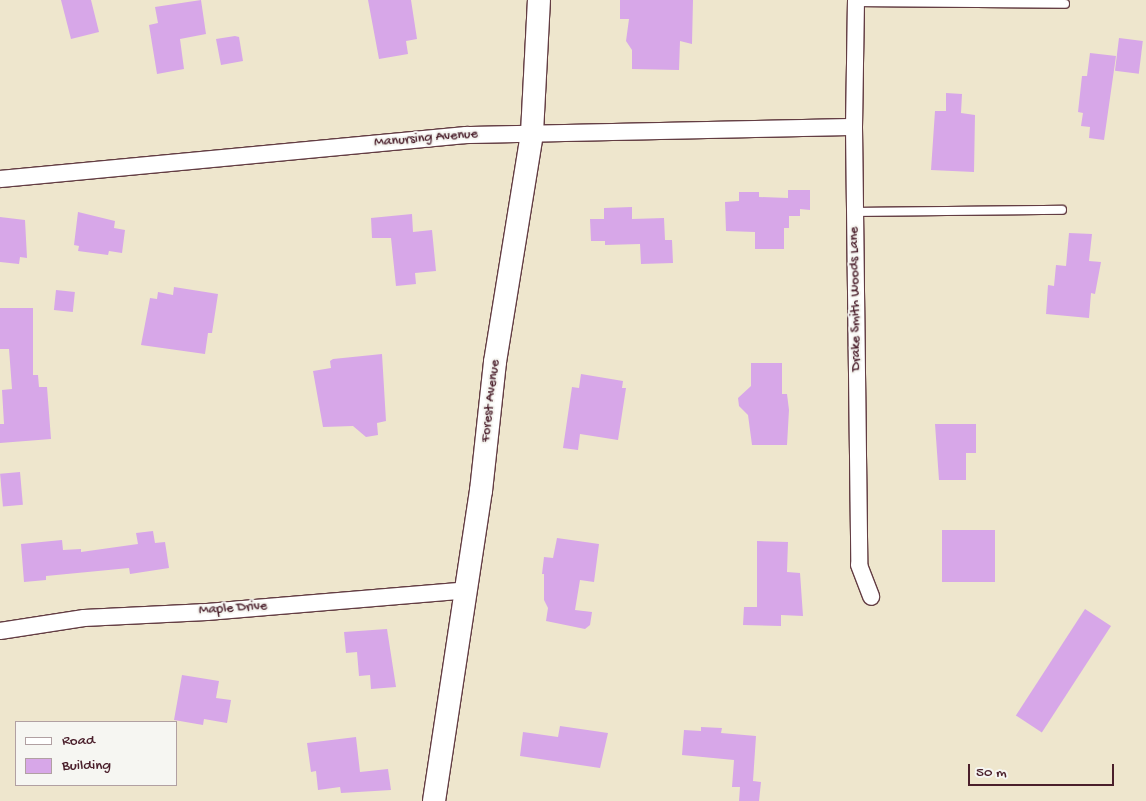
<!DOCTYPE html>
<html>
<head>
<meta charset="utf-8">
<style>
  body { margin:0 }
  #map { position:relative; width:1146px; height:801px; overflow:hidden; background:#eee6cd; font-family:"Gochi Hand",sans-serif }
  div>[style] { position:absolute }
  .building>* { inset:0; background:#d7a7e8; transform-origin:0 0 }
  .roads { filter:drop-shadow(1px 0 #633d43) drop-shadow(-1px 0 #633d43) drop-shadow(0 1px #633d43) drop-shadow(0 -1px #633d43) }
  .lane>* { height:8px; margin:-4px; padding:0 4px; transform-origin:4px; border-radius:4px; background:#fff }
  .street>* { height:16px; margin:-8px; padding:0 8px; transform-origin:8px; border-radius:8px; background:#fff }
  .secondary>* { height:22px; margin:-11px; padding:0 11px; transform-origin:11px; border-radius:11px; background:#fff }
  span { translate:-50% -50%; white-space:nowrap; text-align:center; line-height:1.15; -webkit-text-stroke:4px #f6f6f2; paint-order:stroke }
  .street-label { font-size:14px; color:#4a1f2b }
  .legend { position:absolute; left:15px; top:721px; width:162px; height:65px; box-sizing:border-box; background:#f6f6f2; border:1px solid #b1a0a2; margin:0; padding:6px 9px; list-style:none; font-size:15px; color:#4a1f2b }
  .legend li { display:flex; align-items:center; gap:10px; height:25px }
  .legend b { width:25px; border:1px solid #b1a0a2 }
  .scale { position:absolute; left:968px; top:764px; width:146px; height:22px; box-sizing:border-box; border:2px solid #4a1f2b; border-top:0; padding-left:6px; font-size:15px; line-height:18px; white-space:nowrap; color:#4a1f2b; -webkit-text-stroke:4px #f6f6f2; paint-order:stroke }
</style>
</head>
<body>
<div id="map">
  <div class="building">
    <div style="clip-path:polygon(61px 0,91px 0,99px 32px,71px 39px)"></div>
    <div style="clip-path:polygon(201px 0,206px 34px,180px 39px,184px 69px,157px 74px,149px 25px,158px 23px,155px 7px)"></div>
    <div style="clip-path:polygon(368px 0,411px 0,417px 39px,406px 41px,408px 54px,379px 59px)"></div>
    <div style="clip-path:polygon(620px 0,693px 0,692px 44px,680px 41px,679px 70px,632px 69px,632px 50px,626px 41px,629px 19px,620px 19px)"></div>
    <div style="clip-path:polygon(235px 36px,239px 37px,243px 61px,221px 65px,216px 39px)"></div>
    <div style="left:1119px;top:38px;width:24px;height:33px;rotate:7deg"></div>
    <div style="clip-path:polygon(1090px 53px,1116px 56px,1104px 140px,1089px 138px,1090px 127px,1081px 126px,1083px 113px,1078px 112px,1082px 76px,1087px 76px)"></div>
    <div style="clip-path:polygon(946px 93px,962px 94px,961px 113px,975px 115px,974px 172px,931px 170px,935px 111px,946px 111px)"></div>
    <div style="clip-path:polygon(788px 190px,810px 190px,810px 210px,800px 209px,800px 216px,789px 216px,789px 228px,784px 228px,784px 249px,755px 249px,755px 232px,726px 231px,725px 202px,739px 201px,739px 192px,759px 192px,759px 197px,788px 198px)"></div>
    <div style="clip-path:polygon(632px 207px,632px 219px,664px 218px,665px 240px,672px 240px,673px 263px,641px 264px,640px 244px,605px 245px,605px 241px,591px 241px,590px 219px,604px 219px,604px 208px)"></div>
    <div style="clip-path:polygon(78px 212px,115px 221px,114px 228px,125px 230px,122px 253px,109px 251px,108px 255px,78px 251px,79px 246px,74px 245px)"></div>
    <div style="clip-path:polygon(412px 214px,413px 232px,432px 230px,436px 271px,415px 273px,416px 284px,396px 286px,391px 238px,372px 238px,371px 218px)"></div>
    <div style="clip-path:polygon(0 217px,25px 220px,27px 258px,20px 257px,19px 264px,0 262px)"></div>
    <div style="clip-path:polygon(1069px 233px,1092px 234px,1089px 261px,1101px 262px,1095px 294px,1091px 293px,1089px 318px,1046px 314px,1048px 285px,1054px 286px,1056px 265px,1066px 266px)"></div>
    <div style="clip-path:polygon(174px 287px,218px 294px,212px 333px,208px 333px,205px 354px,141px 345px,150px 298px,157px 299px,158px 292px,173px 295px)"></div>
    <div style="left:56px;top:290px;width:19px;height:20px;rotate:6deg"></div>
    <div style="clip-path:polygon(0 308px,33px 308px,33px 375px,38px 375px,39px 387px,47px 387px,51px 439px,0 443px,0 424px,4px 424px,2px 390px,12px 389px,9px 349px,0 349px)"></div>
    <div style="clip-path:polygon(382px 354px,386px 421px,377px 423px,378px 435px,366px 437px,353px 426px,323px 427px,313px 371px,331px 368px,330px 361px,333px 359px)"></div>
    <div style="clip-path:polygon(751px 363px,782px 363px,782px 394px,787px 394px,789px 410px,787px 445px,752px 445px,748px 415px,739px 406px,738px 398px,751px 386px)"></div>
    <div style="clip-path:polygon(581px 374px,623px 381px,622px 388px,626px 388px,618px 440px,580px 434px,578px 450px,563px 448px,572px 387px,579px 388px)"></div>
    <div style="clip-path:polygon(935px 424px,976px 424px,976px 453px,966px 453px,966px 480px,939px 480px)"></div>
    <div style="left:20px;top:472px;width:33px;height:20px;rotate:85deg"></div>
    <div style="left:942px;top:530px;width:53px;height:52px"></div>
    <div style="clip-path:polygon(153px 531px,155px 543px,165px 542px,169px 568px,130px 574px,129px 568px,46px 576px,46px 580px,24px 582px,21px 544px,62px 540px,63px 550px,81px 549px,81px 552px,138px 544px,136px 533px)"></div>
    <div style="clip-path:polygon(557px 538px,599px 544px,594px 582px,580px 580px,575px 610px,592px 612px,590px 625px,585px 629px,546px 621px,548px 608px,544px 600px,544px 574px,542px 574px,544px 557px,553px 558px)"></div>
    <div style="clip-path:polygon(757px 541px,788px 542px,787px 572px,800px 573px,803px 616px,781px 615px,781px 626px,743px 625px,744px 607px,757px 607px)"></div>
    <div style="left:1085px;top:609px;width:31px;height:127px;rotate:33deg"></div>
    <div style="clip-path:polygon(387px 629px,396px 687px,371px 689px,370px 675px,359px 676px,357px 652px,346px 653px,344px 632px)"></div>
    <div style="clip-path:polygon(182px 675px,219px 681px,216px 698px,231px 700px,227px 723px,204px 719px,203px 725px,174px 720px)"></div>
    <div style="clip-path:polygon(560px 726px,608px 733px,600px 768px,520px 756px,523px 732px,558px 737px)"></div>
    <div style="clip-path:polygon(701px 727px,722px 728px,721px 733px,756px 736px,753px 781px,761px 782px,759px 801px,739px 801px,740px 787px,732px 787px,734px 760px,682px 755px,684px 730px,701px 731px)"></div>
    <div style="clip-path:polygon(356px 737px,360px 772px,388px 769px,391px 790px,341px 793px,340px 787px,318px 790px,316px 771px,311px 772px,307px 743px)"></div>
  </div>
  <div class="roads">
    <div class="lane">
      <div style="left:856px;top:2px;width:209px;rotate:0.5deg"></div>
      <div style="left:855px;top:212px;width:207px;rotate:-0.6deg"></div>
    </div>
    <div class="street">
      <div style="left:856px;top:0;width:127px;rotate:90.9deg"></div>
      <div style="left:854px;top:127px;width:438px;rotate:89.3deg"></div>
      <div style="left:859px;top:565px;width:34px;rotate:69deg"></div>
      <div style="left:0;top:179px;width:468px;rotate:-5.4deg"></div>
      <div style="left:466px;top:135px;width:388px;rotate:-1.2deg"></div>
      <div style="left:0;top:631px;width:85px;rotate:-8.8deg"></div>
      <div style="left:84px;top:618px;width:123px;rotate:-2.8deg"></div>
      <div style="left:207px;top:612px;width:261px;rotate:-4.8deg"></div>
    </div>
    <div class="secondary">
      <div style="left:434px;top:801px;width:314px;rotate:-81.4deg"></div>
      <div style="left:481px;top:491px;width:130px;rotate:-83.8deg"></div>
      <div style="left:495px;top:362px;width:232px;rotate:-80.8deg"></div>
      <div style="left:532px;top:133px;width:133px;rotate:-87deg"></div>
    </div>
  </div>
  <div class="street-label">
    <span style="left:426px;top:139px;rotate:-5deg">Manursing Avenue</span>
    <span style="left:856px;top:299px;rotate:-91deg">Drake Smith Woods Lane</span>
    <span style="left:491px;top:401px;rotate:-83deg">Forest Avenue</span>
    <span style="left:233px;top:609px;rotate:-4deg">Maple Drive</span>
  </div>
  <ul class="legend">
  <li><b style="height:6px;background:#fff"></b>Road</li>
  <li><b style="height:14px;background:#d7a7e8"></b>Building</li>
  </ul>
  <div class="scale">50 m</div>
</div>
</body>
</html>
